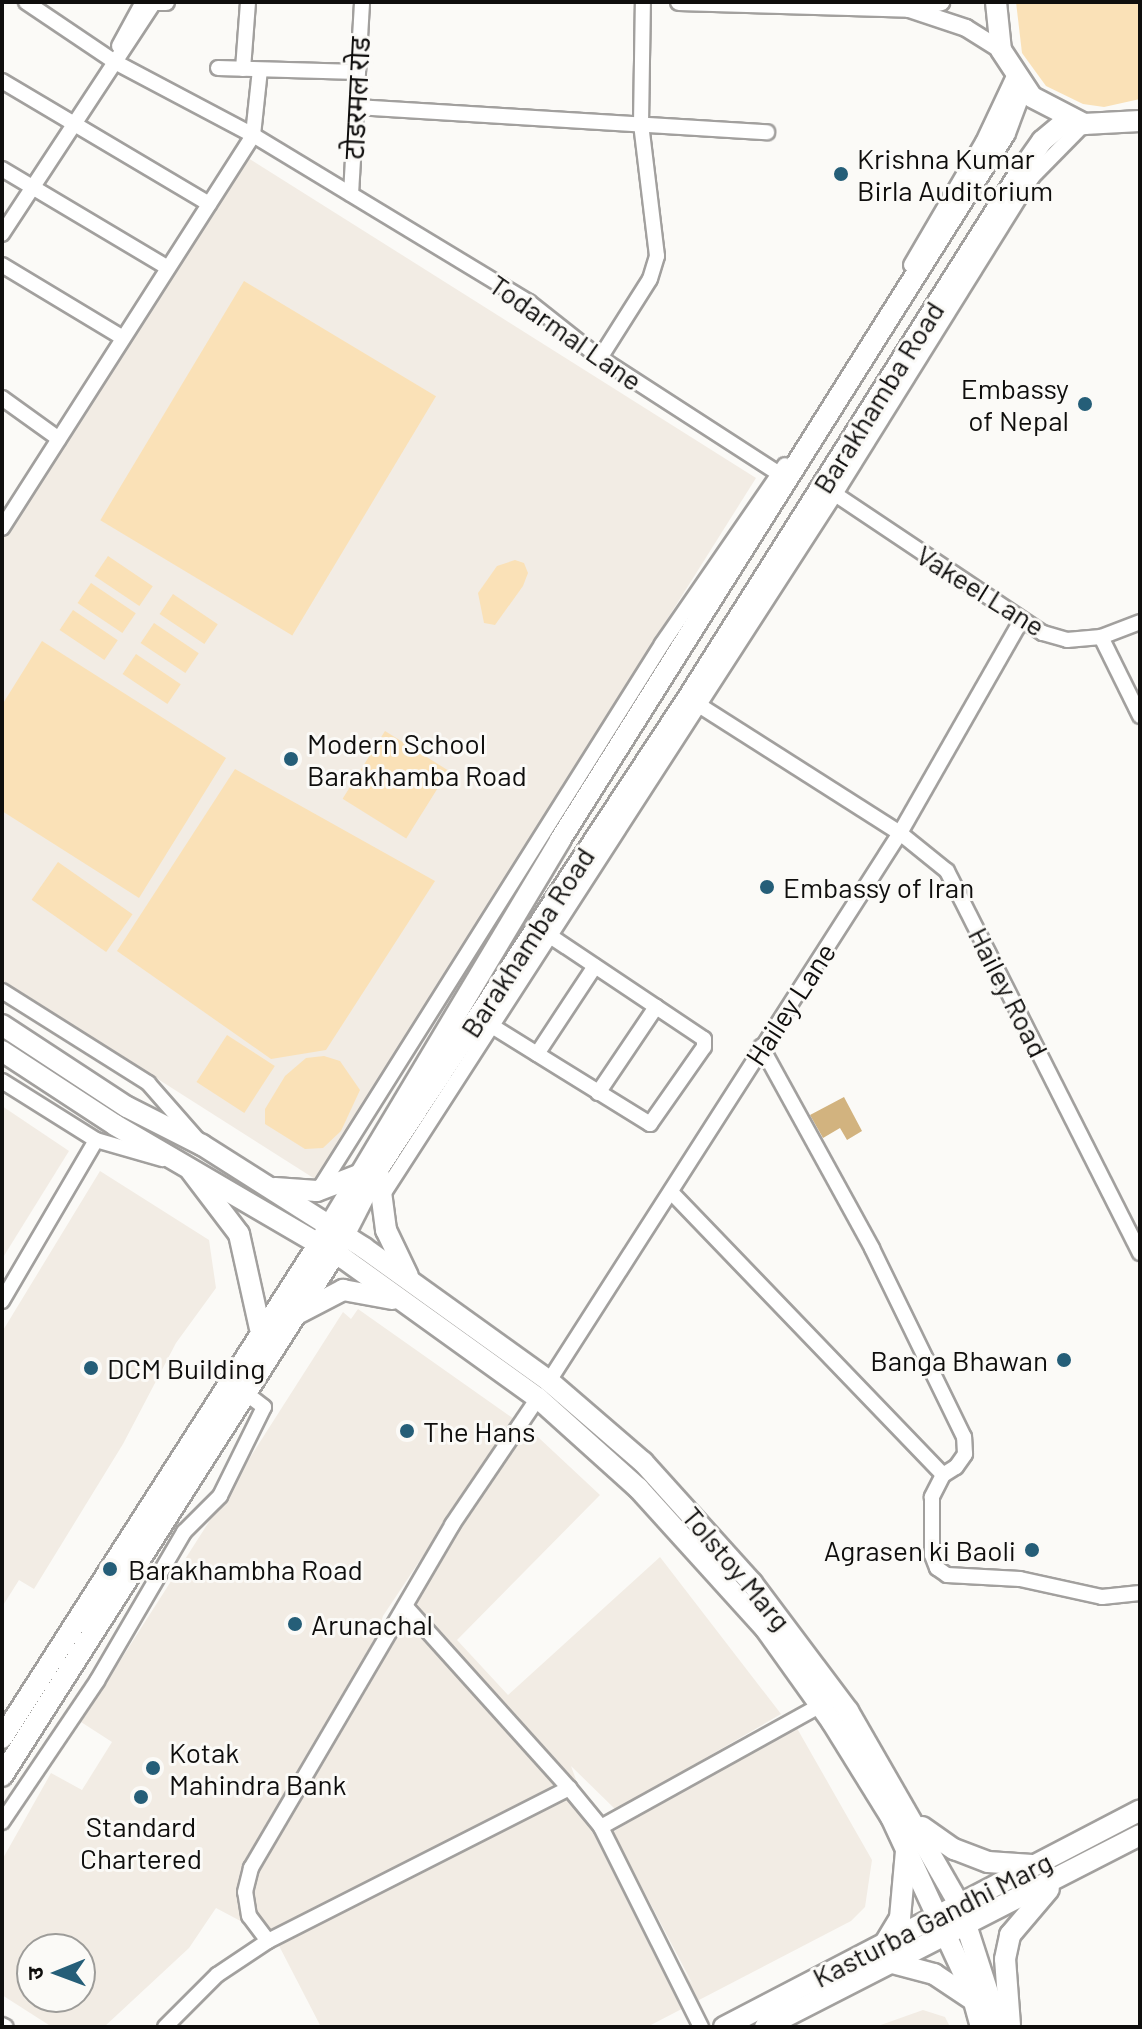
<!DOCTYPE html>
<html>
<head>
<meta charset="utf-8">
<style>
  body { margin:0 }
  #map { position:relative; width:1142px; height:2029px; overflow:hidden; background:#fbfaf7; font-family:Barlow,"Noto Sans Devanagari",sans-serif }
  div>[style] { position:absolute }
  .built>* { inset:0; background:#f2ece4 }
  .green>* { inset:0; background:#fae1b7; transform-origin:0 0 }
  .water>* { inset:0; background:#d2b37f }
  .roads { filter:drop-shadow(2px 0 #a2a09e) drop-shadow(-2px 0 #a2a09e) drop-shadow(0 2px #a2a09e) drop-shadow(0 -2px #a2a09e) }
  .minor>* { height:14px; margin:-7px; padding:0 7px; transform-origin:7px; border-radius:7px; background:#fff }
  .tertiary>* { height:16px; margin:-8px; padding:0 8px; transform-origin:8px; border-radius:8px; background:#fff }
  .secondary>* { height:20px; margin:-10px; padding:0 10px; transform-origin:10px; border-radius:10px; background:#fff }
  .dots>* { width:22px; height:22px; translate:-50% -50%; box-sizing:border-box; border:4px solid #fbfaf7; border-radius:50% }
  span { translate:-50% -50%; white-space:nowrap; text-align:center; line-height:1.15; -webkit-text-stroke:6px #fbfaf7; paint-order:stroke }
  .street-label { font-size:28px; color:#0f0e0d }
  .poi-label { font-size:28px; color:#0f0e0d }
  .left { translate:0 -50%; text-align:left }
  .right { translate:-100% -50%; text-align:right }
  .frame { position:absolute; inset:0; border:4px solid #0f0e0d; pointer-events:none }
  .north { position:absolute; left:16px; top:1933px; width:80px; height:80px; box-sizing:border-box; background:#fbfaf7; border:2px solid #9d9c99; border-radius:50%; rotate:269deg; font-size:22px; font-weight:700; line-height:32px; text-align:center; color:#0f0e0d }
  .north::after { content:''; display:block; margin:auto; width:28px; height:36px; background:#255e78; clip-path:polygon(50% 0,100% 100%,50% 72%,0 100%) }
</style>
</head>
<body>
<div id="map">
  <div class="built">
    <div style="clip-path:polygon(245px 156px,756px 478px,315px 1179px,2px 980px,2px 538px)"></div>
    <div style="clip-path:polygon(2px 1106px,69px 1151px,2px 1259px)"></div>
    <div style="clip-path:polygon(100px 1171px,209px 1240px,216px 1288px,176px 1343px,123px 1444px,34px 1589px,19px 1580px,2px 1607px,2px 1332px)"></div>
    <div style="clip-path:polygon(evenodd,358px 1309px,514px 1419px,383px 1616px,354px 1711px,414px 1601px,524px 1424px,600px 1495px,457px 1640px,508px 1695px,660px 1557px,781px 1714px,616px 1810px,571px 1766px,593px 1826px,693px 1985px,613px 1832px,794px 1723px,872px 1860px,865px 1907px,851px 1921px,647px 2027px,321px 2027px,276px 1940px,216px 1908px,189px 1948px,104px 2027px,52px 2027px,2px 1995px,2px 1860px,51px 1773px,82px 1790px,112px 1742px,81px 1722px,343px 1312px,351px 1319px,358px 1309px,32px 1949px,80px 1949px,80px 1997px,32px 1997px,32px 1949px)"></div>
    <div style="clip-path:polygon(923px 2010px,945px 2017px,950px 2027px,875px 2027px)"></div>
  </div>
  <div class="green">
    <div style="clip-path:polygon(1016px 2px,1140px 2px,1140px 99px,1104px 107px,1083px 104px,1046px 86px,1022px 53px)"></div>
    <div style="left:244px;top:281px;width:224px;height:279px;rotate:31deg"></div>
    <div style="left:108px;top:556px;width:54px;height:24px;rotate:34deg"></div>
    <div style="clip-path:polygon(515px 560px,524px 563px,528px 573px,523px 586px,495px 625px,484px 623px,478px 593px,497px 566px)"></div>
    <div style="left:91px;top:583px;width:54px;height:24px;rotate:34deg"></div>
    <div style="left:173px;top:594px;width:54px;height:24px;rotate:34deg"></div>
    <div style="left:73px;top:610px;width:54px;height:24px;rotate:34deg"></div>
    <div style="left:154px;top:623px;width:54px;height:24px;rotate:34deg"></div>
    <div style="clip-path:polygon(42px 641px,226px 758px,139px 898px,2px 811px,2px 705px)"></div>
    <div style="left:136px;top:654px;width:54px;height:24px;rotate:34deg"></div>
    <div style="left:385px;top:731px;width:75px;height:80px;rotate:32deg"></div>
    <div style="clip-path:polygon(235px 769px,435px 881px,326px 1050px,271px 1059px,117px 951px)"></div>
    <div style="left:58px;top:862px;width:91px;height:46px;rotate:35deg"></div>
    <div style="left:227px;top:1035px;width:57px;height:56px;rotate:33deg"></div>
    <div style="clip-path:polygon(324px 1056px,340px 1061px,360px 1090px,341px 1131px,323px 1148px,305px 1149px,265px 1124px,265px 1109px,285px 1076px,306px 1058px)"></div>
  </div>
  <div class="water">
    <div style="clip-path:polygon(844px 1097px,862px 1131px,847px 1140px,840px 1128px,823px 1138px,810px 1115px)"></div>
  </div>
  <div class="roads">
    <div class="minor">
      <div style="left:26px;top:2px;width:107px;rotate:34deg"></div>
      <div style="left:115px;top:62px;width:156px;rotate:27.9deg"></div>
      <div style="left:253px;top:135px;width:323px;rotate:31.2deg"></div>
      <div style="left:529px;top:302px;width:90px;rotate:38.3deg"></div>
      <div style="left:600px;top:358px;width:213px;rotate:32.9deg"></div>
      <div style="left:119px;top:46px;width:50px;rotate:-61.4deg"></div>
      <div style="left:218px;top:68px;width:140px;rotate:1.6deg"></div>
      <div style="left:243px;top:69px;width:67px;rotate:-85.7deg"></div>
      <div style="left:2px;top:81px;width:241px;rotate:30.7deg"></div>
      <div style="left:355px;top:107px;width:413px;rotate:3.5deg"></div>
      <div style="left:2px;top:169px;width:193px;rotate:30.8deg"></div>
      <div style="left:351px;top:194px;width:192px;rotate:-86.7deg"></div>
      <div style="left:2px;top:234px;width:277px;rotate:-56.7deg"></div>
      <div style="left:2px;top:265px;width:141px;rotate:31.1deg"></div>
      <div style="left:911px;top:265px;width:143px;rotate:-59.7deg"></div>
      <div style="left:983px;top:142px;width:73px;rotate:-64.8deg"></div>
      <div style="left:600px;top:358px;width:93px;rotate:-57.7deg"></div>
      <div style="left:650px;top:279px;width:24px;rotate:-73deg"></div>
      <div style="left:657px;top:256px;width:133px;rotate:-96.9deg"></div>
      <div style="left:641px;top:124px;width:122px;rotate:-89.1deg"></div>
      <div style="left:2px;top:398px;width:70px;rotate:35.7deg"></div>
      <div style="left:835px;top:494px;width:250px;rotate:33.8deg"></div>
      <div style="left:1043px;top:633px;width:25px;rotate:16deg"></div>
      <div style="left:1067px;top:640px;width:34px;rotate:-5deg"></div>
      <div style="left:1101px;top:637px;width:42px;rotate:-21deg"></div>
      <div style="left:2px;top:528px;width:466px;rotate:-57.4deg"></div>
      <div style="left:253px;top:135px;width:65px;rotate:-83.9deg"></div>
      <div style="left:1101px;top:637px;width:88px;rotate:63.7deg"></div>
      <div style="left:691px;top:700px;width:248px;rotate:32.5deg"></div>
      <div style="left:900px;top:833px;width:60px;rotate:39deg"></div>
      <div style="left:947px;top:871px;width:428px;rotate:63.2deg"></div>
      <div style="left:2px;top:991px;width:173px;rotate:32.2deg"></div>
      <div style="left:148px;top:1083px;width:74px;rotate:48.8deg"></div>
      <div style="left:492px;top:1026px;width:186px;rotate:31.8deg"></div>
      <div style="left:650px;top:1124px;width:94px;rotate:-55deg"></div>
      <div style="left:704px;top:1047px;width:8px;rotate:-90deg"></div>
      <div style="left:704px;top:1039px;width:185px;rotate:-146.2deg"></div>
      <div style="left:537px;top:1054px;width:105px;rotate:-56.6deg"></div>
      <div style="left:2px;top:1081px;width:111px;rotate:32.1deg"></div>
      <div style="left:96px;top:1140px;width:69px;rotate:16.1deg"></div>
      <div style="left:598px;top:1093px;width:104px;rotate:-56deg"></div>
      <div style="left:318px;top:1191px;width:646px;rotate:-57.83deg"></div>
      <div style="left:662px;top:644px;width:217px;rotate:-55.5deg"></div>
      <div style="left:672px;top:1193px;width:391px;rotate:46.1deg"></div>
      <div style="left:943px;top:1475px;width:15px;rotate:-32deg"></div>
      <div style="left:956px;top:1467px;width:16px;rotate:-55deg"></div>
      <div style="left:965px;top:1454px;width:17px;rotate:-93deg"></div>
      <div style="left:964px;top:1437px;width:210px;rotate:-116deg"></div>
      <div style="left:872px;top:1248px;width:230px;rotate:-118.8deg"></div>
      <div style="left:380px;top:1199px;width:839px;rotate:-57.16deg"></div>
      <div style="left:835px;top:494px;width:373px;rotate:-58.1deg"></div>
      <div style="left:1032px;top:177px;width:74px;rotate:-45.5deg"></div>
      <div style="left:2px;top:1301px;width:186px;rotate:-59.7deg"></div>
      <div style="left:549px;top:1381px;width:651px;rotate:-57.36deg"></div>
      <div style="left:900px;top:833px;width:244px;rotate:-60.3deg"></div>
      <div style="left:943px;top:1475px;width:25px;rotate:117deg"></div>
      <div style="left:932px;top:1497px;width:58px;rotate:90deg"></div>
      <div style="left:932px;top:1555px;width:14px;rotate:69deg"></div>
      <div style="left:937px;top:1568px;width:12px;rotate:35deg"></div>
      <div style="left:947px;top:1575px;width:73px;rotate:3.1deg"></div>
      <div style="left:1020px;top:1579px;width:84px;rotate:12.4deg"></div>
      <div style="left:1102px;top:1597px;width:38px;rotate:-6deg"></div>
      <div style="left:569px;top:1788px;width:50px;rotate:50.6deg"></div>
      <div style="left:2px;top:1822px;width:170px;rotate:-56deg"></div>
      <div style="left:97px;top:1681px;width:173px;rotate:-59.7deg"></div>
      <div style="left:184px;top:1532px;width:51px;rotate:-45deg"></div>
      <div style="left:220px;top:1496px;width:99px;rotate:-63.7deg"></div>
      <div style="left:264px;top:1407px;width:25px;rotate:-143deg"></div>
      <div style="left:268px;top:1941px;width:338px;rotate:-26.9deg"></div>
      <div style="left:569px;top:1788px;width:242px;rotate:-132deg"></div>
      <div style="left:2px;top:2025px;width:4px;rotate:27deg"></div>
      <div style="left:165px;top:2027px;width:74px;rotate:-45deg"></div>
      <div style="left:217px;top:1975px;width:61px;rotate:-33.7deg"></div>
      <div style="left:268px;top:1941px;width:31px;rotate:-127deg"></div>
      <div style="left:249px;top:1916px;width:24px;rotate:-99deg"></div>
      <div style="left:245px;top:1892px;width:25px;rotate:-76deg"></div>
      <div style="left:251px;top:1868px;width:398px;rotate:-59.6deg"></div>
      <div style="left:452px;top:1525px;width:153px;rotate:-55.9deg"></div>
      <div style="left:701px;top:2027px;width:224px;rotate:-116.6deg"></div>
      <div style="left:601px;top:1827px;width:252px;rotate:-29deg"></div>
    </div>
    <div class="tertiary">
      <div style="left:149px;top:2px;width:17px"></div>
      <div style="left:679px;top:2px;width:230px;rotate:1.7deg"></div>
      <div style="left:909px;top:9px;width:33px;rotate:-12deg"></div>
      <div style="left:909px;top:9px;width:60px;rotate:18.4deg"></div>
      <div style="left:966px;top:28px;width:41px;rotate:32.2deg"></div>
    </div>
    <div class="secondary">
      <div style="left:996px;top:2px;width:48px;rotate:84.1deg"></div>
      <div style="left:1001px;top:50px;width:56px;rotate:56.6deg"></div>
      <div style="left:1032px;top:97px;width:59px;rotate:27.4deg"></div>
      <div style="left:1084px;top:124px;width:56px;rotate:-3.1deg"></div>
      <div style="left:2px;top:1025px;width:149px;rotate:33.3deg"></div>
      <div style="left:127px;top:1107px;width:84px;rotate:26.9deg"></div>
      <div style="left:202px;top:1145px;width:192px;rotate:32.4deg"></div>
      <div style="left:364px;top:1248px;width:228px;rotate:35.7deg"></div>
      <div style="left:549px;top:1381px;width:124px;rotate:40.8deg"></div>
      <div style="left:643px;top:1462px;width:163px;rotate:48deg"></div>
      <div style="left:752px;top:1583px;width:160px;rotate:53.1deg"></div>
      <div style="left:848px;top:1711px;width:225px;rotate:60.1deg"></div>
      <div style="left:960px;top:1906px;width:127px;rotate:72.1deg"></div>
      <div style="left:2px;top:1051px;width:135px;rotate:33.2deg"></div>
      <div style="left:115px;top:1125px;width:264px;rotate:30.3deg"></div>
      <div style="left:343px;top:1258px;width:240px;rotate:35.7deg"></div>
      <div style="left:538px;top:1398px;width:135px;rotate:42deg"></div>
      <div style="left:638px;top:1488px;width:189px;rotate:47.8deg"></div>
      <div style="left:765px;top:1628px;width:115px;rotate:54.5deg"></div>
      <div style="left:832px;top:1722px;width:112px;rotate:58.2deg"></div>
      <div style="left:891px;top:1817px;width:187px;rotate:65.1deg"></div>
      <div style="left:970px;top:1987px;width:41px;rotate:74.6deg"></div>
      <div style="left:378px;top:1169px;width:62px;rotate:82.5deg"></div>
      <div style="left:386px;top:1230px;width:51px;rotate:64.4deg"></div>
      <div style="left:191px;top:1171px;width:79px;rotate:52.7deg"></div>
      <div style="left:239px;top:1234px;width:97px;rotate:77.5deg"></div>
      <div style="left:275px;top:1188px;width:42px;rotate:4.1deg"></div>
      <div style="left:317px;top:1191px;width:45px;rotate:-20.9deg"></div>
      <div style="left:299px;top:1313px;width:50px;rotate:-27.6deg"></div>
      <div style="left:343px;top:1290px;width:50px;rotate:10.4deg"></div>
      <div style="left:2px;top:1738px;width:586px;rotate:-57.34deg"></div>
      <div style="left:318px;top:1245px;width:472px;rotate:-59.1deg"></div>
      <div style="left:560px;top:840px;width:835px;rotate:-57.81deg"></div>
      <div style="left:1005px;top:133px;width:49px;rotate:-69.7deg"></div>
      <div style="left:2px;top:1776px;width:620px;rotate:-57.51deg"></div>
      <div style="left:335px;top:1253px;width:94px;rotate:-62.9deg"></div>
      <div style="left:378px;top:1169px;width:564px;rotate:-56.65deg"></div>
      <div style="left:688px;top:698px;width:623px;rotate:-57.71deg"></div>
      <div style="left:1021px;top:171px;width:37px;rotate:-55deg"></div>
      <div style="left:1042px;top:141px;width:34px;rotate:-40deg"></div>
      <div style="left:922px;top:1827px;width:39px;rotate:35deg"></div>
      <div style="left:954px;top:1849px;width:36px;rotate:21deg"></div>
      <div style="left:988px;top:1862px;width:44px;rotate:3.9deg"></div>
      <div style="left:885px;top:1943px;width:29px;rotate:-59deg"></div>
      <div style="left:900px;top:1918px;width:67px;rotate:-84.9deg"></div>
      <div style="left:889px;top:1962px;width:47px;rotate:14.9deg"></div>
      <div style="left:934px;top:1974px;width:50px;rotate:33.7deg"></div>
      <div style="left:1010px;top:2025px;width:66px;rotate:-94.3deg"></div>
      <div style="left:1005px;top:1959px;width:25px;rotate:-78deg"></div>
      <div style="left:1010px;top:1935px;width:60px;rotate:-49.7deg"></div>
      <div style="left:724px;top:2027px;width:469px;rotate:-27.5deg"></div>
      <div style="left:765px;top:2027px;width:421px;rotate:-27.1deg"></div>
    </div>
  </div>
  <div class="dots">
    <div style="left:841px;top:174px;background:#255e78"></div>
    <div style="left:1085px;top:404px;background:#255e78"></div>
    <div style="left:291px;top:759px;background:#255e78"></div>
    <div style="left:767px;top:887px;background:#255e78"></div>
    <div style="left:1064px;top:1360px;background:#255e78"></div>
    <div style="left:91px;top:1368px;background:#255e78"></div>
    <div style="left:407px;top:1431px;background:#255e78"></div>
    <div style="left:1032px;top:1550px;background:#255e78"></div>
    <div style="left:110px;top:1569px;background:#255e78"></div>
    <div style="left:295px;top:1624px;background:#255e78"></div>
    <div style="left:153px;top:1768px;background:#255e78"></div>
    <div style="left:141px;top:1797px;background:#255e78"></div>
  </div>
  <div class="street-label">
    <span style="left:356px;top:98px;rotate:-87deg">टोडरमल रोड</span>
    <span style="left:566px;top:332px;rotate:35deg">Todarmal Lane</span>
    <span style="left:878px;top:397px;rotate:-58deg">Barakhamba Road</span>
    <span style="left:981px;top:590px;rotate:32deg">Vakeel Lane</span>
    <span style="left:527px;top:942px;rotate:-57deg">Barakhamba Road</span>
    <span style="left:1009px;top:992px;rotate:63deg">Hailey Road</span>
    <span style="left:790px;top:1004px;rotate:-57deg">Hailey Lane</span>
    <span style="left:737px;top:1568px;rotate:50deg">Tolstoy Marg</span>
    <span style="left:932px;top:1919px;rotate:-27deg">Kasturba Gandhi Marg</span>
  </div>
  <div class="poi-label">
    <span class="left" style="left:857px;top:174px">Krishna Kumar<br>Birla Auditorium</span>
    <span class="right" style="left:1069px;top:404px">Embassy<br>of Nepal</span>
    <span class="left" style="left:307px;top:759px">Modern School<br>Barakhamba Road</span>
    <span class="left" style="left:783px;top:887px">Embassy of Iran</span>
    <span class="right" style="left:1048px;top:1360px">Banga Bhawan</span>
    <span class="left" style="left:107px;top:1368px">DCM Building</span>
    <span class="left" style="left:423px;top:1431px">The Hans</span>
    <span class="right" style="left:1016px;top:1550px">Agrasen ki Baoli</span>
    <span class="left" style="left:128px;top:1569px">Barakhambha Road</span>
    <span class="left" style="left:311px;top:1624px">Arunachal</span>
    <span class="left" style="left:169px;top:1768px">Kotak<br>Mahindra Bank</span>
    <span style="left:141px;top:1842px">Standard<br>Chartered</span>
  </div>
  <div class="frame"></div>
  <div class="north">उ</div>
</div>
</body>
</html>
